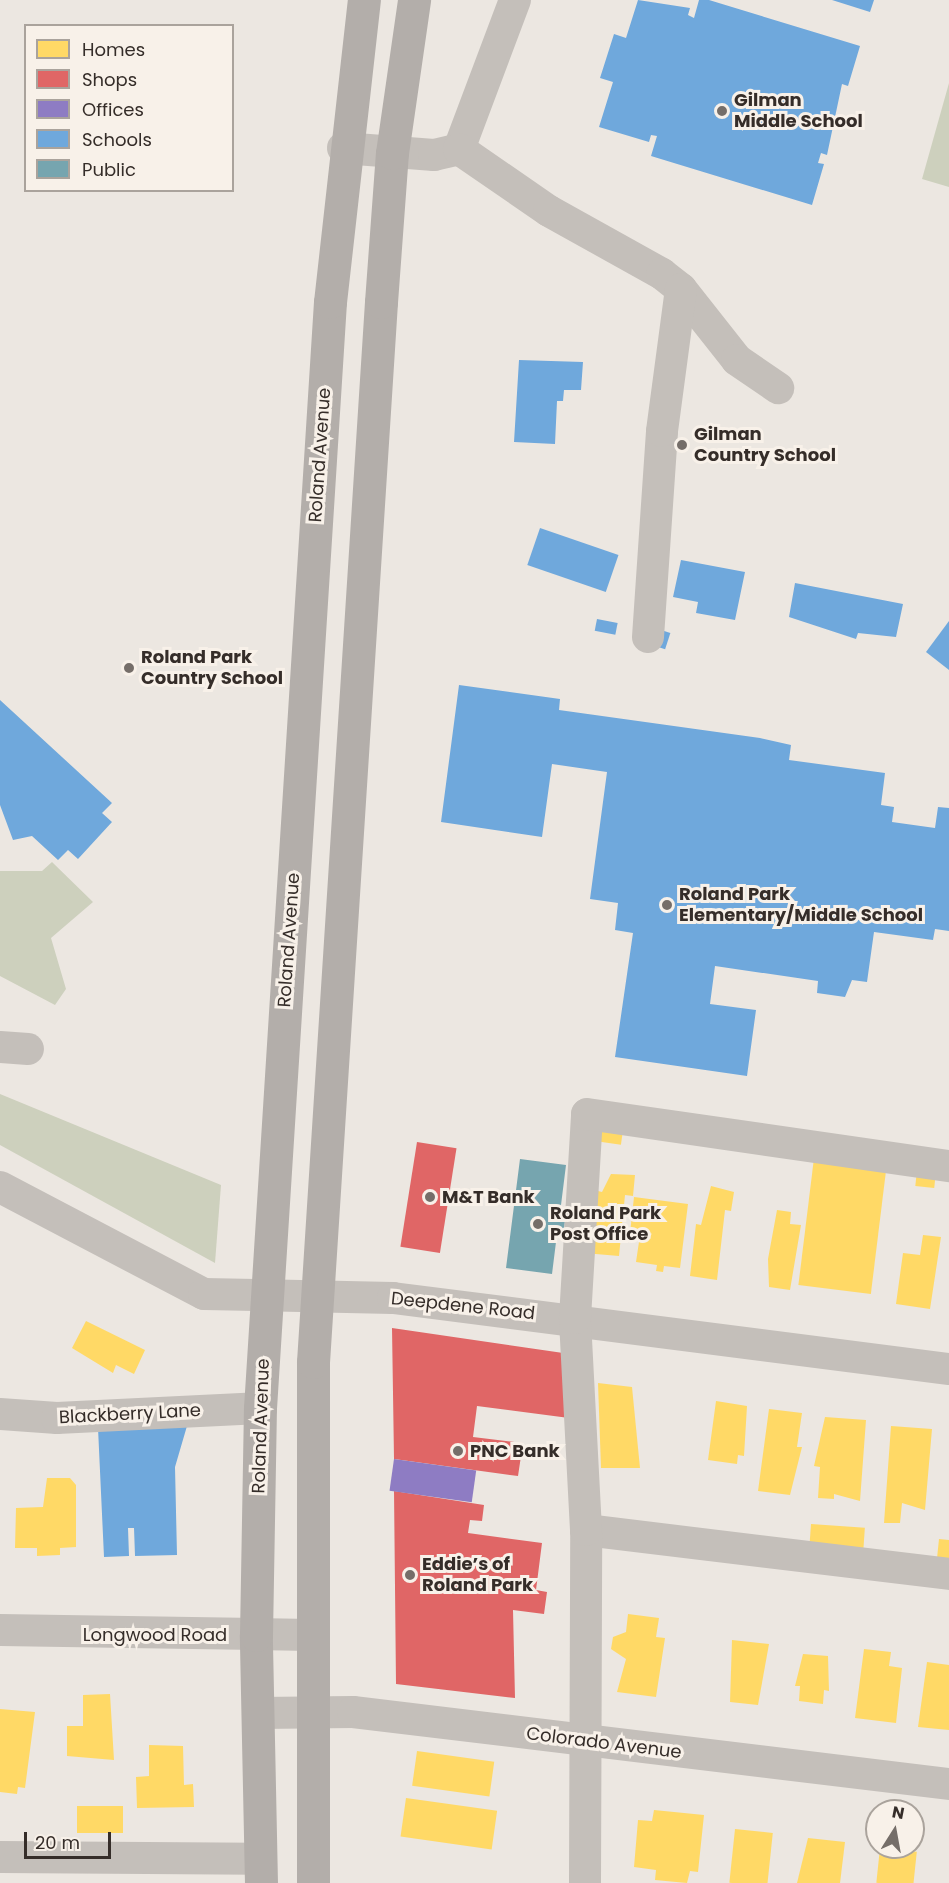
<!DOCTYPE html>
<html>
<head>
<meta charset="utf-8">
<style>
  body { margin:0 }
  #map { position:relative; width:949px; height:1883px; overflow:hidden; background:#ece7e1; font-family:Poppins,sans-serif }
  div>[style] { position:absolute }
  .green>* { inset:0; background:#cdd0bd }
  .homes>* { inset:0; background:#ffd966; transform-origin:0 0 }
  .shops>* { inset:0; background:#e06666; transform-origin:0 0 }
  .offices>* { inset:0; background:#8e7cc3; transform-origin:0 0 }
  .schools>* { inset:0; background:#6fa8dc; transform-origin:0 0 }
  .public>* { inset:0; background:#76a5af }
  .minor>* { height:32px; margin:-16px; padding:0 16px; transform-origin:16px; border-radius:16px; background:#c4bfba }
  .major>* { height:33px; margin:-16.5px; padding:0 16.5px; transform-origin:16.5px; border-radius:16.5px; background:#b3aeaa }
  .dots>* { width:16px; height:16px; translate:-50% -50%; box-sizing:border-box; border:3px solid #f8f1e9; border-radius:50% }
  span { translate:-50% -50%; white-space:nowrap; text-align:center; line-height:1.15; -webkit-text-stroke:6px #f8f1e9; paint-order:stroke }
  .poi-label { font-size:18px; color:#352d29; font-weight:700 }
  .left { translate:0 -50%; text-align:left }
  .street-label { font-size:18px; color:#352d29 }
  .legend { position:absolute; left:24px; top:24px; width:210px; height:168px; box-sizing:border-box; background:#f8f1e9; border:2px solid #aaa39c; margin:0; padding:8px 10px; list-style:none; font-size:18px; color:#352d29 }
  .legend li { display:flex; align-items:center; gap:12px; height:30px }
  .legend b { width:30px; border:2px solid #aaa39c }
  .north { position:absolute; left:865px; top:1799px; width:60px; height:60px; box-sizing:border-box; background:#f8f1e9; border:2px solid #aaa39c; border-radius:50%; rotate:11deg; font-size:16px; font-weight:700; line-height:24px; text-align:center; color:#352d29 }
  .north::after { content:''; display:block; margin:auto; width:21px; height:27px; background:#756e69; clip-path:polygon(50% 0,100% 100%,50% 72%,0 100%) }
  .scale { position:absolute; left:24px; top:1832px; width:87px; height:27px; box-sizing:border-box; border:3px solid #352d29; border-top:0; padding-left:8px; font-size:18px; line-height:21px; white-space:nowrap; color:#352d29; -webkit-text-stroke:4px #f8f1e9; paint-order:stroke }
</style>
</head>
<body>
<div id="map">
  <div class="green">
    <div style="clip-path:polygon(949px 83px,949px 187px,922px 179px)"></div>
    <div style="clip-path:polygon(52px 862px,93px 902px,51px 938px,66px 989px,55px 1005px,0 976px,0 871px,42px 871px)"></div>
    <div style="clip-path:polygon(0 1094px,221px 1185px,215px 1263px,0 1145px)"></div>
  </div>
  <div class="homes">
    <div style="left:595px;top:1128px;width:28px;height:13px;rotate:8deg"></div>
    <div style="left:814px;top:1158px;width:73px;height:128px;rotate:7deg"></div>
    <div style="left:917px;top:1170px;width:19px;height:16px;rotate:6deg"></div>
    <div style="clip-path:polygon(611px 1174px,635px 1175px,633px 1196px,625px 1195px,619px 1256px,584px 1253px,594px 1190px,602px 1192px)"></div>
    <div style="clip-path:polygon(711px 1186px,734px 1192px,731px 1211px,725px 1210px,717px 1280px,690px 1276px,696px 1224px,701px 1225px)"></div>
    <div style="clip-path:polygon(634px 1197px,688px 1204px,680px 1268px,664px 1266px,663px 1272px,656px 1271px,657px 1265px,636px 1262px,640px 1235px,630px 1233px)"></div>
    <div style="clip-path:polygon(777px 1210px,791px 1212px,790px 1224px,801px 1225px,790px 1290px,769px 1287px,768px 1259px)"></div>
    <div style="clip-path:polygon(923px 1235px,941px 1237px,930px 1309px,896px 1304px,903px 1253px,920px 1255px)"></div>
    <div style="clip-path:polygon(86px 1321px,145px 1350px,134px 1374px,116px 1365px,113px 1373px,72px 1348px)"></div>
    <div style="clip-path:polygon(598px 1383px,632px 1387px,640px 1468px,601px 1468px)"></div>
    <div style="clip-path:polygon(716px 1401px,747px 1406px,744px 1456px,738px 1455px,737px 1464px,708px 1460px)"></div>
    <div style="clip-path:polygon(769px 1409px,802px 1413px,797px 1447px,802px 1447px,790px 1495px,758px 1491px)"></div>
    <div style="clip-path:polygon(825px 1417px,866px 1420px,860px 1501px,834px 1494px,834px 1499px,818px 1498px,820px 1467px,814px 1466px)"></div>
    <div style="clip-path:polygon(891px 1426px,932px 1429px,925px 1510px,902px 1503px,900px 1523px,884px 1523px)"></div>
    <div style="clip-path:polygon(47px 1478px,70px 1478px,76px 1485px,76px 1547px,60px 1548px,60px 1555px,37px 1556px,37px 1548px,15px 1548px,16px 1508px,43px 1507px)"></div>
    <div style="left:811px;top:1524px;width:54px;height:28px;rotate:4deg"></div>
    <div style="clip-path:polygon(939px 1539px,949px 1540px,949px 1569px,936px 1568px)"></div>
    <div style="clip-path:polygon(628px 1614px,659px 1618px,656px 1637px,665px 1638px,656px 1697px,617px 1692px,626px 1659px,611px 1649px,613px 1637px,626px 1632px)"></div>
    <div style="clip-path:polygon(732px 1640px,769px 1644px,758px 1705px,730px 1702px)"></div>
    <div style="clip-path:polygon(864px 1649px,891px 1652px,889px 1666px,902px 1668px,896px 1723px,855px 1718px)"></div>
    <div style="clip-path:polygon(803px 1654px,828px 1656px,829px 1691px,824px 1690px,823px 1704px,799px 1701px,800px 1686px,795px 1686px)"></div>
    <div style="clip-path:polygon(927px 1662px,949px 1665px,949px 1730px,918px 1727px)"></div>
    <div style="clip-path:polygon(110px 1694px,114px 1760px,67px 1756px,67px 1726px,83px 1726px,83px 1695px)"></div>
    <div style="clip-path:polygon(0 1709px,35px 1712px,25px 1788px,18px 1787px,17px 1794px,0 1792px)"></div>
    <div style="clip-path:polygon(149px 1745px,183px 1746px,184px 1785px,193px 1784px,194px 1807px,137px 1808px,136px 1777px,149px 1776px)"></div>
    <div style="left:417px;top:1751px;width:78px;height:35px;rotate:8deg"></div>
    <div style="left:406px;top:1798px;width:92px;height:39px;rotate:8deg"></div>
    <div style="left:77px;top:1806px;width:46px;height:27px"></div>
    <div style="clip-path:polygon(654px 1810px,704px 1815px,698px 1872px,690px 1871px,687px 1883px,655px 1880px,656px 1870px,634px 1867px,638px 1820px,652px 1821px)"></div>
    <div style="left:735px;top:1829px;width:38px;height:54px;rotate:6deg"></div>
    <div style="clip-path:polygon(808px 1838px,845px 1842px,840px 1883px,797px 1883px)"></div>
    <div style="left:880px;top:1848px;width:37px;height:35px;rotate:6deg"></div>
  </div>
  <div class="shops">
    <div style="left:417px;top:1142px;width:40px;height:106px;rotate:9deg"></div>
    <div style="clip-path:polygon(392px 1328px,570px 1354px,569px 1418px,477px 1406px,473px 1437px,523px 1443px,518px 1476px,394px 1459px)"></div>
    <div style="clip-path:polygon(394px 1491px,484px 1505px,482px 1521px,470px 1520px,468px 1533px,542px 1543px,536px 1590px,547px 1592px,544px 1614px,513px 1610px,515px 1698px,396px 1684px)"></div>
  </div>
  <div class="offices">
    <div style="left:394px;top:1459px;width:83px;height:32px;rotate:8deg"></div>
  </div>
  <div class="schools">
    <div style="clip-path:polygon(638px 0,690px 8px,688px 15px,694px 18px,699px 0,709px 0,860px 46px,848px 86px,842px 84px,827px 155px,821px 153px,818px 163px,824px 164px,812px 205px,651px 156px,657px 136px,651px 135px,649px 142px,599px 127px,613px 82px,600px 78px,614px 34px,626px 38px)"></div>
    <div style="clip-path:polygon(832px 0,874px 0,870px 12px)"></div>
    <div style="clip-path:polygon(519px 360px,583px 362px,581px 390px,564px 390px,563px 401px,557px 401px,555px 444px,514px 442px)"></div>
    <div style="left:540px;top:528px;width:83px;height:39px;rotate:19deg"></div>
    <div style="clip-path:polygon(681px 560px,745px 572px,735px 620px,696px 613px,698px 602px,673px 597px)"></div>
    <div style="clip-path:polygon(795px 583px,903px 604px,896px 637px,858px 633px,856px 639px,789px 617px)"></div>
    <div style="left:597px;top:619px;width:21px;height:12px;rotate:11deg"></div>
    <div style="clip-path:polygon(949px 621px,949px 670px,926px 652px)"></div>
    <div style="left:658px;top:629px;width:13px;height:17px;rotate:18deg"></div>
    <div style="clip-path:polygon(459px 685px,560px 699px,559px 710px,760px 738px,791px 745px,789px 760px,885px 773px,881px 805px,894px 807px,892px 822px,935px 828px,938px 807px,949px 808px,949px 931px,935px 929px,933px 940px,874px 932px,867px 982px,852px 980px,845px 997px,817px 993px,818px 981px,715px 966px,710px 1004px,756px 1010px,747px 1076px,615px 1057px,633px 933px,615px 930px,618px 903px,590px 899px,607px 772px,552px 764px,542px 837px,441px 822px)"></div>
    <div style="clip-path:polygon(0 700px,112px 803px,102px 813px,112px 822px,78px 859px,68px 850px,58px 860px,32px 836px,13px 840px,0 805px)"></div>
    <div style="clip-path:polygon(187px 1426px,175px 1467px,177px 1555px,135px 1556px,134px 1528px,128px 1528px,129px 1556px,104px 1557px,98px 1428px)"></div>
  </div>
  <div class="public">
    <div style="clip-path:polygon(520px 1159px,566px 1165px,560px 1213px,566px 1214px,563px 1235px,557px 1234px,552px 1274px,506px 1268px)"></div>
  </div>
  <div class="minor">
    <div style="left:343px;top:148px;width:91px;rotate:4.4deg"></div>
    <div style="left:434px;top:155px;width:26px;rotate:-13deg"></div>
    <div style="left:459px;top:149px;width:159px;rotate:-69.4deg"></div>
    <div style="left:459px;top:149px;width:109px;rotate:34.6deg"></div>
    <div style="left:549px;top:211px;width:129px;rotate:29.1deg"></div>
    <div style="left:662px;top:274px;width:24px;rotate:38deg"></div>
    <div style="left:681px;top:289px;width:90px;rotate:51.7deg"></div>
    <div style="left:737px;top:360px;width:50px;rotate:34.3deg"></div>
    <div style="left:648px;top:637px;width:206px;rotate:-86.1deg"></div>
    <div style="left:662px;top:431px;width:143px;rotate:-82.4deg"></div>
    <div style="left:0;top:1047px;width:28px;rotate:4deg"></div>
    <div style="left:0;top:1187px;width:230px;rotate:27.7deg"></div>
    <div style="left:204px;top:1294px;width:189px;rotate:1.2deg"></div>
    <div style="left:393px;top:1298px;width:561px;rotate:7.28deg"></div>
    <div style="left:0;top:1414px;width:57px;rotate:4deg"></div>
    <div style="left:57px;top:1418px;width:203px;rotate:-2.8deg"></div>
    <div style="left:586px;top:1530px;width:366px;rotate:6.9deg"></div>
    <div style="left:0;top:1630px;width:311px;rotate:0.9deg"></div>
    <div style="left:259px;top:1713px;width:94px;rotate:-0.6deg"></div>
    <div style="left:353px;top:1712px;width:600px;rotate:6.89deg"></div>
    <div style="left:0;top:1857px;width:261px;rotate:0.4deg"></div>
    <div style="left:585px;top:1883px;width:353px;rotate:-89.8deg"></div>
    <div style="left:586px;top:1530px;width:212px;rotate:-93deg"></div>
    <div style="left:575px;top:1318px;width:204px;rotate:-86.6deg"></div>
    <div style="left:587px;top:1114px;width:366px;rotate:8.2deg"></div>
  </div>
  <div class="major">
    <div style="left:261px;top:1883px;width:248px;rotate:-91.2deg"></div>
    <div style="left:256px;top:1635px;width:227px;rotate:-89deg"></div>
    <div style="left:260px;top:1408px;width:1108px;rotate:-86.38deg"></div>
    <div style="left:330px;top:302px;width:304px;rotate:-83.6deg"></div>
    <div style="left:313px;top:1883px;width:521px;rotate:-90deg"></div>
    <div style="left:313px;top:1362px;width:1062px;rotate:-86.33deg"></div>
    <div style="left:381px;top:302px;width:149px;rotate:-85.8deg"></div>
    <div style="left:392px;top:153px;width:155px;rotate:-81.8deg"></div>
  </div>
  <div class="dots">
    <div style="left:722px;top:111px;background:#756e69"></div>
    <div style="left:682px;top:445px;background:#756e69"></div>
    <div style="left:129px;top:668px;background:#756e69"></div>
    <div style="left:667px;top:905px;background:#756e69"></div>
    <div style="left:430px;top:1197px;background:#756e69"></div>
    <div style="left:538px;top:1224px;background:#756e69"></div>
    <div style="left:458px;top:1451px;background:#756e69"></div>
    <div style="left:410px;top:1575px;background:#756e69"></div>
  </div>
  <div class="poi-label">
    <span class="left" style="left:734px;top:111px">Gilman<br>Middle School</span>
    <span class="left" style="left:694px;top:445px">Gilman<br>Country School</span>
    <span class="left" style="left:141px;top:668px">Roland Park<br>Country School</span>
    <span class="left" style="left:679px;top:905px">Roland Park<br>Elementary/Middle School</span>
    <span class="left" style="left:442px;top:1197px">M&amp;T Bank</span>
    <span class="left" style="left:550px;top:1224px">Roland Park<br>Post Office</span>
    <span class="left" style="left:470px;top:1451px">PNC Bank</span>
    <span class="left" style="left:422px;top:1575px">Eddie’s of<br>Roland Park</span>
  </div>
  <div class="street-label">
    <span style="left:320px;top:455px;rotate:-86deg">Roland Avenue</span>
    <span style="left:289px;top:940px;rotate:-86deg">Roland Avenue</span>
    <span style="left:463px;top:1306px;rotate:6deg">Deepdene Road</span>
    <span style="left:130px;top:1414px;rotate:-3deg">Blackberry Lane</span>
    <span style="left:261px;top:1426px;rotate:-88deg">Roland Avenue</span>
    <span style="left:155px;top:1635px">Longwood Road</span>
    <span style="left:604px;top:1743px;rotate:7deg">Colorado Avenue</span>
  </div>
  <ul class="legend">
  <li><b style="height:16px;background:#ffd966"></b>Homes</li>
  <li><b style="height:16px;background:#e06666"></b>Shops</li>
  <li><b style="height:16px;background:#8e7cc3"></b>Offices</li>
  <li><b style="height:16px;background:#6fa8dc"></b>Schools</li>
  <li><b style="height:16px;background:#76a5af"></b>Public</li>
  </ul>
  <div class="north">N</div>
  <div class="scale">20 m</div>
</div>
</body>
</html>
